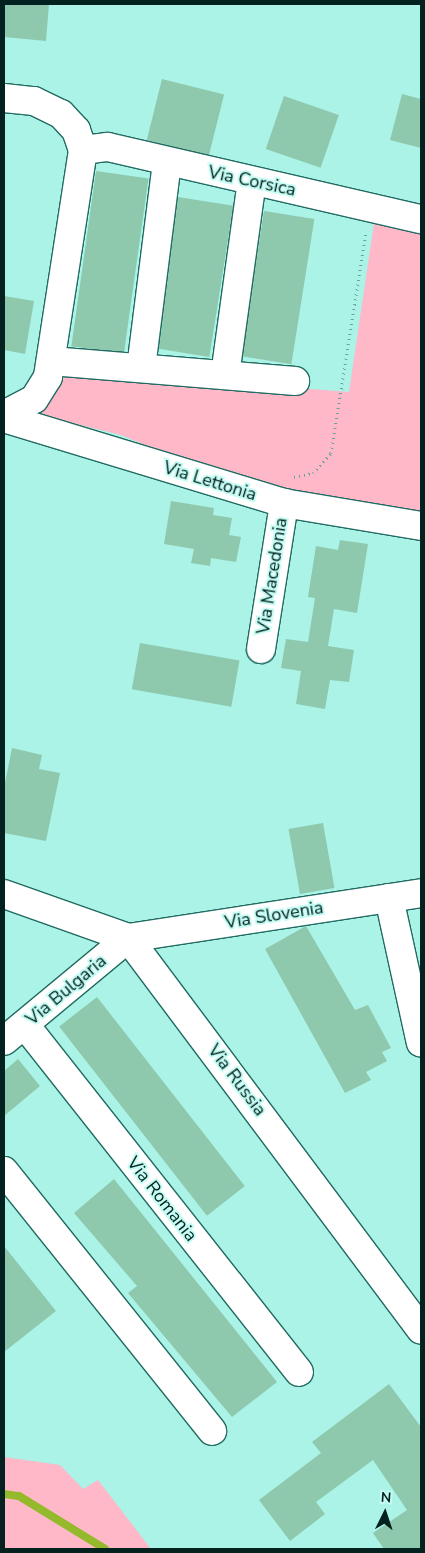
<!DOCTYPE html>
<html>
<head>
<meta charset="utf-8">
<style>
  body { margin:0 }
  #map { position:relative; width:425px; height:1553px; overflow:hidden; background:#abf2e7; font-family:"Nunito Sans",sans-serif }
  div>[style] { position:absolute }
  .green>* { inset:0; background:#feb8c8 }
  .stream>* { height:8px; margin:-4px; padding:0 4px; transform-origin:4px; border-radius:4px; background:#94b92a }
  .building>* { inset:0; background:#8ec9ad; transform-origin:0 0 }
  .path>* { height:3px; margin-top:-1.5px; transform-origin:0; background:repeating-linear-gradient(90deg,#6ca49c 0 1px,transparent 0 5px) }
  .roads { filter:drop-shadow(1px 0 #216b62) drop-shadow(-1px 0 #216b62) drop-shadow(0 1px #216b62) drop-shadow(0 -1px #216b62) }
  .minor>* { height:28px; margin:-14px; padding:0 14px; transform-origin:14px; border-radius:14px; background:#fff }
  span { translate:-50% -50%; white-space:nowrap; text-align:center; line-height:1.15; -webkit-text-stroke:4px #c4fcf3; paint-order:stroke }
  .street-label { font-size:18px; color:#03211e }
  .frame { position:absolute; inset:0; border:5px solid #03211e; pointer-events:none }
  .north { position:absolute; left:360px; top:1488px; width:50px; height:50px; -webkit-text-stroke:4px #c4fcf3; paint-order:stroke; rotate:4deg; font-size:14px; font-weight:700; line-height:20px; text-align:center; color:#03211e }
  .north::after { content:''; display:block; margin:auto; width:18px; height:22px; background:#03211e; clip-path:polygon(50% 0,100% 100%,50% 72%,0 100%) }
</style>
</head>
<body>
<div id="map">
  <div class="green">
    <div style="clip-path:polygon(375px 216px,421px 226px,421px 514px,286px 491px,218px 475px,121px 435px,35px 414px,57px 369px,349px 392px)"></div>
    <div style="clip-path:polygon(4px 1457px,60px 1465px,83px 1489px,98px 1480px,151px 1549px,4px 1549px)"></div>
  </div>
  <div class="stream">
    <div style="left:4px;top:1494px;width:15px;rotate:8deg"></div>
    <div style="left:19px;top:1496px;width:101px;rotate:31.6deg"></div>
  </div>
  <div class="building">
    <div style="clip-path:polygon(4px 4px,49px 4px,46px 41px,4px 37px)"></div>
    <div style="left:162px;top:79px;width:64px;height:63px;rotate:14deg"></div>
    <div style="clip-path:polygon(402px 94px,421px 99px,421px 148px,390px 140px)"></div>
    <div style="left:284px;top:96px;width:58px;height:56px;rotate:19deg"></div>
    <div style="left:96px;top:171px;width:53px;height:177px;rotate:8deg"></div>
    <div style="left:178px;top:197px;width:56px;height:153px;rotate:9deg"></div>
    <div style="left:264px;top:211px;width:51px;height:147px;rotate:9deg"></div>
    <div style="clip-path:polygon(4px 296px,34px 301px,25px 354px,4px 350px)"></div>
    <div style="clip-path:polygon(171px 501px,214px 508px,213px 515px,232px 518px,229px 535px,241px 537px,236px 562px,211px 558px,210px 566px,191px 563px,194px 549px,164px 544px)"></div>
    <div style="clip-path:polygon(340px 540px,368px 544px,357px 613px,334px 609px,328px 646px,354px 650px,349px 682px,330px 680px,325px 709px,296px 704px,301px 671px,281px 668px,286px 639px,308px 642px,315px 598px,308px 597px,316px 546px,338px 550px)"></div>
    <div style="left:140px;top:643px;width:101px;height:47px;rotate:10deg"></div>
    <div style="clip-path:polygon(12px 748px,42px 755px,39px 769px,60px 773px,46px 841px,4px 833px,4px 788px)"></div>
    <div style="left:323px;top:823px;width:66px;height:35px;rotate:80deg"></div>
    <div style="clip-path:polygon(306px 926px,355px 1010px,368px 1005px,391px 1048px,382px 1052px,387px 1061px,366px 1072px,371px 1080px,345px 1093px,265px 949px)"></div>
    <div style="left:97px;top:997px;width:240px;height:48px;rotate:52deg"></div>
    <div style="clip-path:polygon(18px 1059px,40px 1086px,4px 1116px,4px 1071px)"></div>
    <div style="clip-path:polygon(114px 1179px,277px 1382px,232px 1417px,128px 1293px,137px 1286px,74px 1213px)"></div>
    <div style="clip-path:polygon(4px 1246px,56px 1311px,4px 1352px)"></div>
    <div style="clip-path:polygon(389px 1384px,421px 1427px,421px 1549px,384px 1549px,373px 1533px,407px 1510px,373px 1460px,316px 1502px,325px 1514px,290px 1541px,259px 1500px,321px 1453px,312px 1442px)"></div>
  </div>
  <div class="path">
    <div style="left:294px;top:477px;width:19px;rotate:-12deg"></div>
    <div style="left:313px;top:473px;width:27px;rotate:-48deg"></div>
    <div style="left:331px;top:453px;width:225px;rotate:-81deg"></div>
  </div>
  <div class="roads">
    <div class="minor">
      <div style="left:4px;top:98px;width:30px;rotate:6deg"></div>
      <div style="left:34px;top:101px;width:30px;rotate:26deg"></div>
      <div style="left:61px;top:114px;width:22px;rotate:47deg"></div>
      <div style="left:76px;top:130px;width:21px;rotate:71deg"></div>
      <div style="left:83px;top:150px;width:230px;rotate:98.8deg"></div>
      <div style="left:48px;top:377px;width:26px;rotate:122deg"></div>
      <div style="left:34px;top:399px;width:34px;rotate:152deg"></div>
      <div style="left:83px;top:150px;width:25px;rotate:-7deg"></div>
      <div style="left:108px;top:147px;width:321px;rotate:13deg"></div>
      <div style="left:51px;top:361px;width:245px;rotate:4.7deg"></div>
      <div style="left:141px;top:368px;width:207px;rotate:-82.8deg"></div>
      <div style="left:225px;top:375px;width:196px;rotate:-82.1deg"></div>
      <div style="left:4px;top:418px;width:293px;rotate:16.9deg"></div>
      <div style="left:284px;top:503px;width:139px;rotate:9.5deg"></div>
      <div style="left:261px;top:649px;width:148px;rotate:-81deg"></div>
      <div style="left:4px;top:894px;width:132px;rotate:19.5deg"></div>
      <div style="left:128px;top:938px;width:489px;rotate:53.2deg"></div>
      <div style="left:389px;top:898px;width:148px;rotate:77.6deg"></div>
      <div style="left:25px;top:1025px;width:442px;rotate:51.7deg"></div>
      <div style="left:4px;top:1041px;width:161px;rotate:-39.7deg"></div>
      <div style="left:128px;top:938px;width:296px;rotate:-8.7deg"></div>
      <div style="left:4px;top:1171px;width:333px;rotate:51.3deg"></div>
    </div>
  </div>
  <div class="street-label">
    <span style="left:252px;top:181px;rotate:12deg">Via Corsica</span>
    <span style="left:210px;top:481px;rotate:17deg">Via Lettonia</span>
    <span style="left:272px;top:576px;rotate:-81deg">Via Macedonia</span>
    <span style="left:274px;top:915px;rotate:-9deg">Via Slovenia</span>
    <span style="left:66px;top:990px;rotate:-40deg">Via Bulgaria</span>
    <span style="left:237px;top:1080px;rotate:53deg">Via Russia</span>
    <span style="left:162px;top:1199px;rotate:52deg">Via Romania</span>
  </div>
  <div class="frame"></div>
  <div class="north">N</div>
</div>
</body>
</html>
